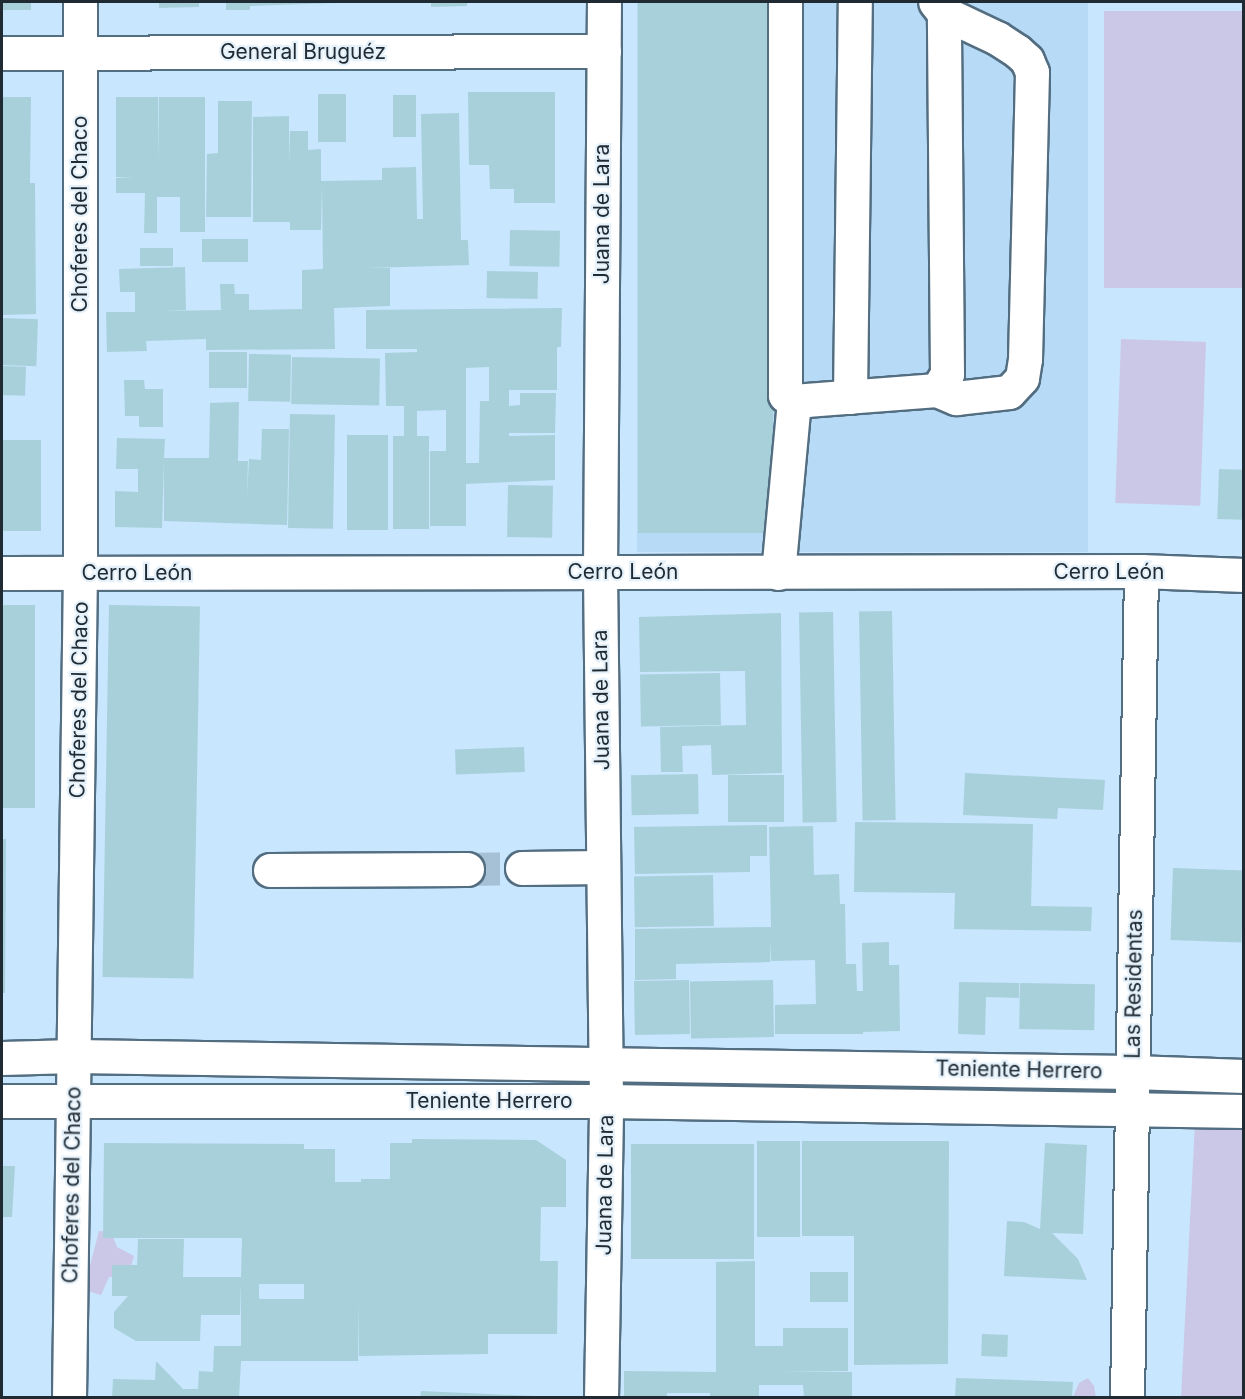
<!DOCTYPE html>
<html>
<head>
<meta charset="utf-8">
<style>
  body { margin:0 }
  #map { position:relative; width:1245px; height:1399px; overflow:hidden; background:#c8e6fd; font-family:Inter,sans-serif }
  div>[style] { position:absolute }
  .built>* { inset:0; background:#b7dbf7; transform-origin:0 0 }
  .green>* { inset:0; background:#cbc7e6; transform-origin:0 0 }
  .building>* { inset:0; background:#a8d0db; transform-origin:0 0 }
  .minor-tunnel>* { height:33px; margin-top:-16.5px; transform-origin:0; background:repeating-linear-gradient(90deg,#a6c0d5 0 33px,transparent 0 49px) }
  .roads { filter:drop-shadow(2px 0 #536d81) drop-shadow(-2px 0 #536d81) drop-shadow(0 2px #536d81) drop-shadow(0 -2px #536d81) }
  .minor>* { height:33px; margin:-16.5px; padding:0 16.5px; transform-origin:16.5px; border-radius:16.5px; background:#fff }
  span { translate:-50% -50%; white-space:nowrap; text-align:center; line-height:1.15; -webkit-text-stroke:4.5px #e5f1fa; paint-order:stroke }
  .street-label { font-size:21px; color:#1f2a33 }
  .frame { position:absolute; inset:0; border:3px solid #1f2a33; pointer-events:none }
</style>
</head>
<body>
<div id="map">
  <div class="built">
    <div style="left:637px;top:2px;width:451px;height:550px"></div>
  </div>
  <div class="green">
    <div style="left:1104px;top:11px;width:139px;height:277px"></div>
    <div style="left:1121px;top:339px;width:85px;height:164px;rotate:2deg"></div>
    <div style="clip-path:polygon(1195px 1123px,1243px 1126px,1243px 1397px,1181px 1398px)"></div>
    <div style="clip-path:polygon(99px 1231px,111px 1232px,117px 1247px,134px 1256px,130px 1269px,120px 1277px,109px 1277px,101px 1295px,88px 1291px,87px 1277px)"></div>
    <div style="clip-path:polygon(1088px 1378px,1094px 1386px,1096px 1397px,1073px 1397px,1079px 1383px)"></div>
  </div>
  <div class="building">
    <div style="left:2px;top:2px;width:29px;height:8px"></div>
    <div style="clip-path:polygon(159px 2px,199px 2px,199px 7px,159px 8px)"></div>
    <div style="clip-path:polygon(226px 2px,337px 2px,337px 3px,250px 6px,250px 10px,226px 10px)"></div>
    <div style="clip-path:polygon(431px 2px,467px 2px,467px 6px,431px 7px)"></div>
    <div style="left:638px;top:2px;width:135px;height:531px"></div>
    <div style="clip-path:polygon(468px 92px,555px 92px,555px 203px,514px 203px,514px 189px,490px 189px,489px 165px,469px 165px)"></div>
    <div style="left:318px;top:94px;width:28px;height:48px"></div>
    <div style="left:393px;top:95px;width:23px;height:42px"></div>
    <div style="clip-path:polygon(2px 97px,31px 97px,30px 183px,35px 183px,36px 314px,2px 315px)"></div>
    <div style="clip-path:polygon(116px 97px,158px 97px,158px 161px,159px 97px,205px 97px,205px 232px,180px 232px,180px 197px,157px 197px,157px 233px,144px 233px,145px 193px,116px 193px,116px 178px,134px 177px,116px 177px)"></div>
    <div style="clip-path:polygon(218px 101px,252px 101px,251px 217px,206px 217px,207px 154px,218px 153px)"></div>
    <div style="clip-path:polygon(459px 113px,461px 240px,468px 240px,469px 265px,367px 268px,390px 268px,390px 306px,334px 308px,335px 349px,206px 350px,206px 339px,146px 341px,147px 351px,107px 352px,106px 312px,135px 312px,135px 292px,120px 292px,119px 269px,185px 267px,186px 310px,161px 311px,221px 310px,220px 284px,234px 284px,235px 294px,249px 294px,249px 310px,302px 309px,302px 270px,323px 269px,322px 183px,321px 230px,290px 230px,290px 222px,253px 222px,253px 117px,289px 116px,289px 162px,290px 131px,308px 131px,308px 150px,321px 149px,321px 181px,382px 180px,382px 168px,416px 167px,417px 219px,423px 219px,421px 114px)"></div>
    <div style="left:510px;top:230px;width:50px;height:36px;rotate:1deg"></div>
    <div style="left:248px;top:239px;width:23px;height:46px;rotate:90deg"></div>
    <div style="left:173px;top:248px;width:18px;height:33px;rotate:90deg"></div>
    <div style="left:487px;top:271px;width:51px;height:27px;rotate:1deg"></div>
    <div style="clip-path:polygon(evenodd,562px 308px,561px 347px,557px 347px,557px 390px,509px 390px,509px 406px,520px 405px,520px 393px,556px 393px,555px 433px,509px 433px,509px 436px,555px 435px,555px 480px,466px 484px,466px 526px,430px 526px,430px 451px,446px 451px,446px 410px,417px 411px,417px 436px,429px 436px,429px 529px,393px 529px,393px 436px,404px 436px,404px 406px,386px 406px,385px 353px,417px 352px,417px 349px,366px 349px,366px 310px,562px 308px,489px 367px,489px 401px,480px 401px,479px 463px,466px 463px,466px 368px,489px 367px)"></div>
    <div style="left:2px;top:318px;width:36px;height:47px;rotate:2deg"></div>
    <div style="left:247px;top:352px;width:36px;height:38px;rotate:90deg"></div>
    <div style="left:249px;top:354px;width:42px;height:47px;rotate:1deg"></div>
    <div style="left:292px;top:357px;width:88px;height:47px;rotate:1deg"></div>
    <div style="left:2px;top:366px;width:24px;height:29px;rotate:2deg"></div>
    <div style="clip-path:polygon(124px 380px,144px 380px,145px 389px,163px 389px,163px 427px,139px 427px,139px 416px,125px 416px)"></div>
    <div style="clip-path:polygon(239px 402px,238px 461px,248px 461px,247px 497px,249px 459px,261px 460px,262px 429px,289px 429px,287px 525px,164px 521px,164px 460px,162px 528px,115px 527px,115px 491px,138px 492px,138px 469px,116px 469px,117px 438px,165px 439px,164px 458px,209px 458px,210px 403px)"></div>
    <div style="left:290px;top:414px;width:45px;height:114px;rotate:1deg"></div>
    <div style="left:347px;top:435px;width:41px;height:95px"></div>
    <div style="left:2px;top:440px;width:39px;height:91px"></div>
    <div style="left:1219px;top:469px;width:25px;height:50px;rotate:2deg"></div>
    <div style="left:508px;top:485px;width:45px;height:52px;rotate:1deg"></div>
    <div style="left:35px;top:605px;width:203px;height:33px;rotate:90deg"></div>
    <div style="left:109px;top:605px;width:91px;height:372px;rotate:1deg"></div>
    <div style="left:892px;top:611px;width:209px;height:33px;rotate:89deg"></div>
    <div style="left:833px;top:612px;width:210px;height:34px;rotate:89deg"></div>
    <div style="clip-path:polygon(781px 613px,782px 773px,712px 775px,711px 745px,682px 746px,683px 772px,661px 772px,660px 727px,746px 725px,745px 671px,640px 672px,639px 617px)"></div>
    <div style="left:720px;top:673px;width:52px;height:80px;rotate:89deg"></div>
    <div style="left:524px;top:747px;width:25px;height:69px;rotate:88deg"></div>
    <div style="clip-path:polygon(965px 773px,1105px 780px,1103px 810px,1058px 808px,1057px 819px,963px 815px)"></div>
    <div style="left:698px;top:774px;width:40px;height:67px;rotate:89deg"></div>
    <div style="left:784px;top:775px;width:47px;height:56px;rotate:90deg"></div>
    <div style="clip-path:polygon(855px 822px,1033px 824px,1031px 906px,1092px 907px,1091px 931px,954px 929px,955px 893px,854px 892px)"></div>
    <div style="clip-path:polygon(767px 825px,767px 856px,750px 856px,750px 872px,635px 874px,634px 827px)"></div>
    <div style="clip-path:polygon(813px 826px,814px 875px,839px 874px,840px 904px,845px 904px,846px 964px,856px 964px,857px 991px,863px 991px,862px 943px,889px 942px,889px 965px,899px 965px,900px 1031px,863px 1032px,863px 1034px,775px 1034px,775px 1005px,816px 1004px,815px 960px,771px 961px,771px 940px,770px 962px,676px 964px,676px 979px,635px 980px,635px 929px,771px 927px,769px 827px)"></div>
    <div style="clip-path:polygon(2px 839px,6px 839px,5px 993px,2px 993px)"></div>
    <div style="left:1173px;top:868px;width:71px;height:72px;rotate:2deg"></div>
    <div style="left:713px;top:875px;width:51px;height:79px;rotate:89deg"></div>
    <div style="left:689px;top:980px;width:54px;height:55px;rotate:89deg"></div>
    <div style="left:773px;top:980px;width:57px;height:83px;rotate:89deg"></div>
    <div style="clip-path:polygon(959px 982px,1019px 983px,1019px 998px,986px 997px,985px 1035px,958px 1034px)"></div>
    <div style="left:1020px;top:983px;width:75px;height:46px;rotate:1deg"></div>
    <div style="clip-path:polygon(evenodd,412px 1139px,536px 1140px,566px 1160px,566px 1207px,541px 1207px,540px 1261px,558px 1261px,557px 1334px,488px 1334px,488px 1354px,359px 1356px,359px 1304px,358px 1361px,241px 1361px,239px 1398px,112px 1398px,113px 1379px,155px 1380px,156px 1361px,183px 1389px,198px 1389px,199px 1371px,213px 1372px,214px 1346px,241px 1346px,241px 1283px,240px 1315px,201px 1315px,200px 1341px,136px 1341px,114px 1328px,114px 1312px,128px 1296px,112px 1296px,112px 1265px,137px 1265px,138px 1239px,184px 1239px,183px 1277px,241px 1277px,242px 1238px,103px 1238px,104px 1143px,304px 1144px,304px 1149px,335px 1149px,335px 1182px,361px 1182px,361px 1179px,390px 1179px,390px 1143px,412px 1143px,412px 1139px,259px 1284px,304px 1284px,304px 1299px,259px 1299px,259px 1284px)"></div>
    <div style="left:757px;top:1141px;width:43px;height:96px"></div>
    <div style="clip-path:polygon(802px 1141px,949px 1141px,948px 1364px,854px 1365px,854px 1236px,802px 1236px)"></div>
    <div style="clip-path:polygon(1045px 1143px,1087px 1145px,1083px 1234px,1052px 1233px,1078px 1259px,1087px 1280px,1004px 1276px,1007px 1221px,1024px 1222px,1040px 1229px)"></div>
    <div style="left:754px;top:1144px;width:115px;height:123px;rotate:90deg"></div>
    <div style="clip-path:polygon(2px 1166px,15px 1166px,12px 1217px,2px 1217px)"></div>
    <div style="clip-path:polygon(755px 1261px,755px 1346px,783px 1346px,783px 1328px,848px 1328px,848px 1371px,780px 1372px,852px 1372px,852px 1398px,804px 1398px,803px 1385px,759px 1385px,759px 1398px,710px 1398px,710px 1393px,667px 1393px,667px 1398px,624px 1398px,624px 1371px,716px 1372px,716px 1262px)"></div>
    <div style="left:810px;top:1272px;width:38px;height:30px"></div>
    <div style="left:982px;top:1334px;width:26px;height:22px;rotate:2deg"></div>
    <div style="clip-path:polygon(956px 1378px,1073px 1382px,1072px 1398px,955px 1398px)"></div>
    <div style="clip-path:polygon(421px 1391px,535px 1396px,535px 1398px,420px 1398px)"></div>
  </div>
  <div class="minor-tunnel">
    <div style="left:467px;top:869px;width:55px;rotate:-1deg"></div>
  </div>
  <div class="roads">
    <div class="minor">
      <div style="left:785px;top:2px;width:393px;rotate:90deg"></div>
      <div style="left:785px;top:395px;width:15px;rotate:37deg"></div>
      <div style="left:2px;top:53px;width:602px;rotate:-0.19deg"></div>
      <div style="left:937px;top:390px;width:21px;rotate:23deg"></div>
      <div style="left:956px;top:398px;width:53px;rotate:-6.5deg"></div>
      <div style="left:1009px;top:392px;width:19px;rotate:-47deg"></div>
      <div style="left:1022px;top:378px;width:19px;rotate:-81deg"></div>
      <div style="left:1025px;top:359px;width:287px;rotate:-88.6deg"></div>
      <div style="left:1032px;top:72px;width:13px;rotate:-113deg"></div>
      <div style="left:1027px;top:60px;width:13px;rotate:-138deg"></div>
      <div style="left:1017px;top:51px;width:24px;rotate:-147deg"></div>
      <div style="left:997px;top:38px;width:59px;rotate:-154.7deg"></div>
      <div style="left:850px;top:397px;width:395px;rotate:-89.3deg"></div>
      <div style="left:2px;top:573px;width:1139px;rotate:-0.1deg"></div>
      <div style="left:1141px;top:571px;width:103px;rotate:2.2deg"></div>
      <div style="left:778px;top:573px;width:163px;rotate:-84.7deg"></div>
      <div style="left:793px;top:411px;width:8px;rotate:-60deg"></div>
      <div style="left:797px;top:404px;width:10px;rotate:-24deg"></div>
      <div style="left:806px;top:400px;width:131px;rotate:-4.4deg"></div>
      <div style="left:937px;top:390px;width:19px;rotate:-58deg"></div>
      <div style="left:947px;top:374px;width:361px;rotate:-90.5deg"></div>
      <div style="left:944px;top:13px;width:14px;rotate:-129deg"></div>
      <div style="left:522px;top:868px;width:81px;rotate:-0.7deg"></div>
      <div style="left:270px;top:870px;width:197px;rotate:-0.3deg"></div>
      <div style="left:2px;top:1058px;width:72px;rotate:-1.6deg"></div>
      <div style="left:74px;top:1056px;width:1059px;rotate:0.87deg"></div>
      <div style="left:1133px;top:1072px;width:111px;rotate:2.1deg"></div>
      <div style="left:2px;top:1101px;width:604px"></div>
      <div style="left:606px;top:1101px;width:638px;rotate:0.9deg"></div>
      <div style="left:69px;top:1398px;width:825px;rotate:-89.24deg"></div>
      <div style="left:80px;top:573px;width:571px;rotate:-90deg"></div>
      <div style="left:601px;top:1398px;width:297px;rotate:-89deg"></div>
      <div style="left:606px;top:1101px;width:529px;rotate:-90.65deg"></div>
      <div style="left:600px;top:572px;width:570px;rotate:-89.6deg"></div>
      <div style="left:1127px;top:1398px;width:827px;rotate:-89.03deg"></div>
    </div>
  </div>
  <div class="street-label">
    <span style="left:303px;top:52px">General Bruguéz</span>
    <span style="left:80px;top:214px;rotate:-90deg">Choferes del Chaco</span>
    <span style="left:602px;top:214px;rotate:-90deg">Juana de Lara</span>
    <span style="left:623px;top:572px">Cerro León</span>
    <span style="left:1109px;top:572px">Cerro León</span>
    <span style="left:137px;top:573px">Cerro León</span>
    <span style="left:79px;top:700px;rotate:-89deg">Choferes del Chaco</span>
    <span style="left:601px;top:700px;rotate:-91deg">Juana de Lara</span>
    <span style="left:1134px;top:984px;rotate:-89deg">Las Residentas</span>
    <span style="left:1019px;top:1070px;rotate:1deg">Teniente Herrero</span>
    <span style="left:489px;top:1101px">Teniente Herrero</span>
    <span style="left:72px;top:1185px;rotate:-89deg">Choferes del Chaco</span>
    <span style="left:605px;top:1185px;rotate:-89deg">Juana de Lara</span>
  </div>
  <div class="frame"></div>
</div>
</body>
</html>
